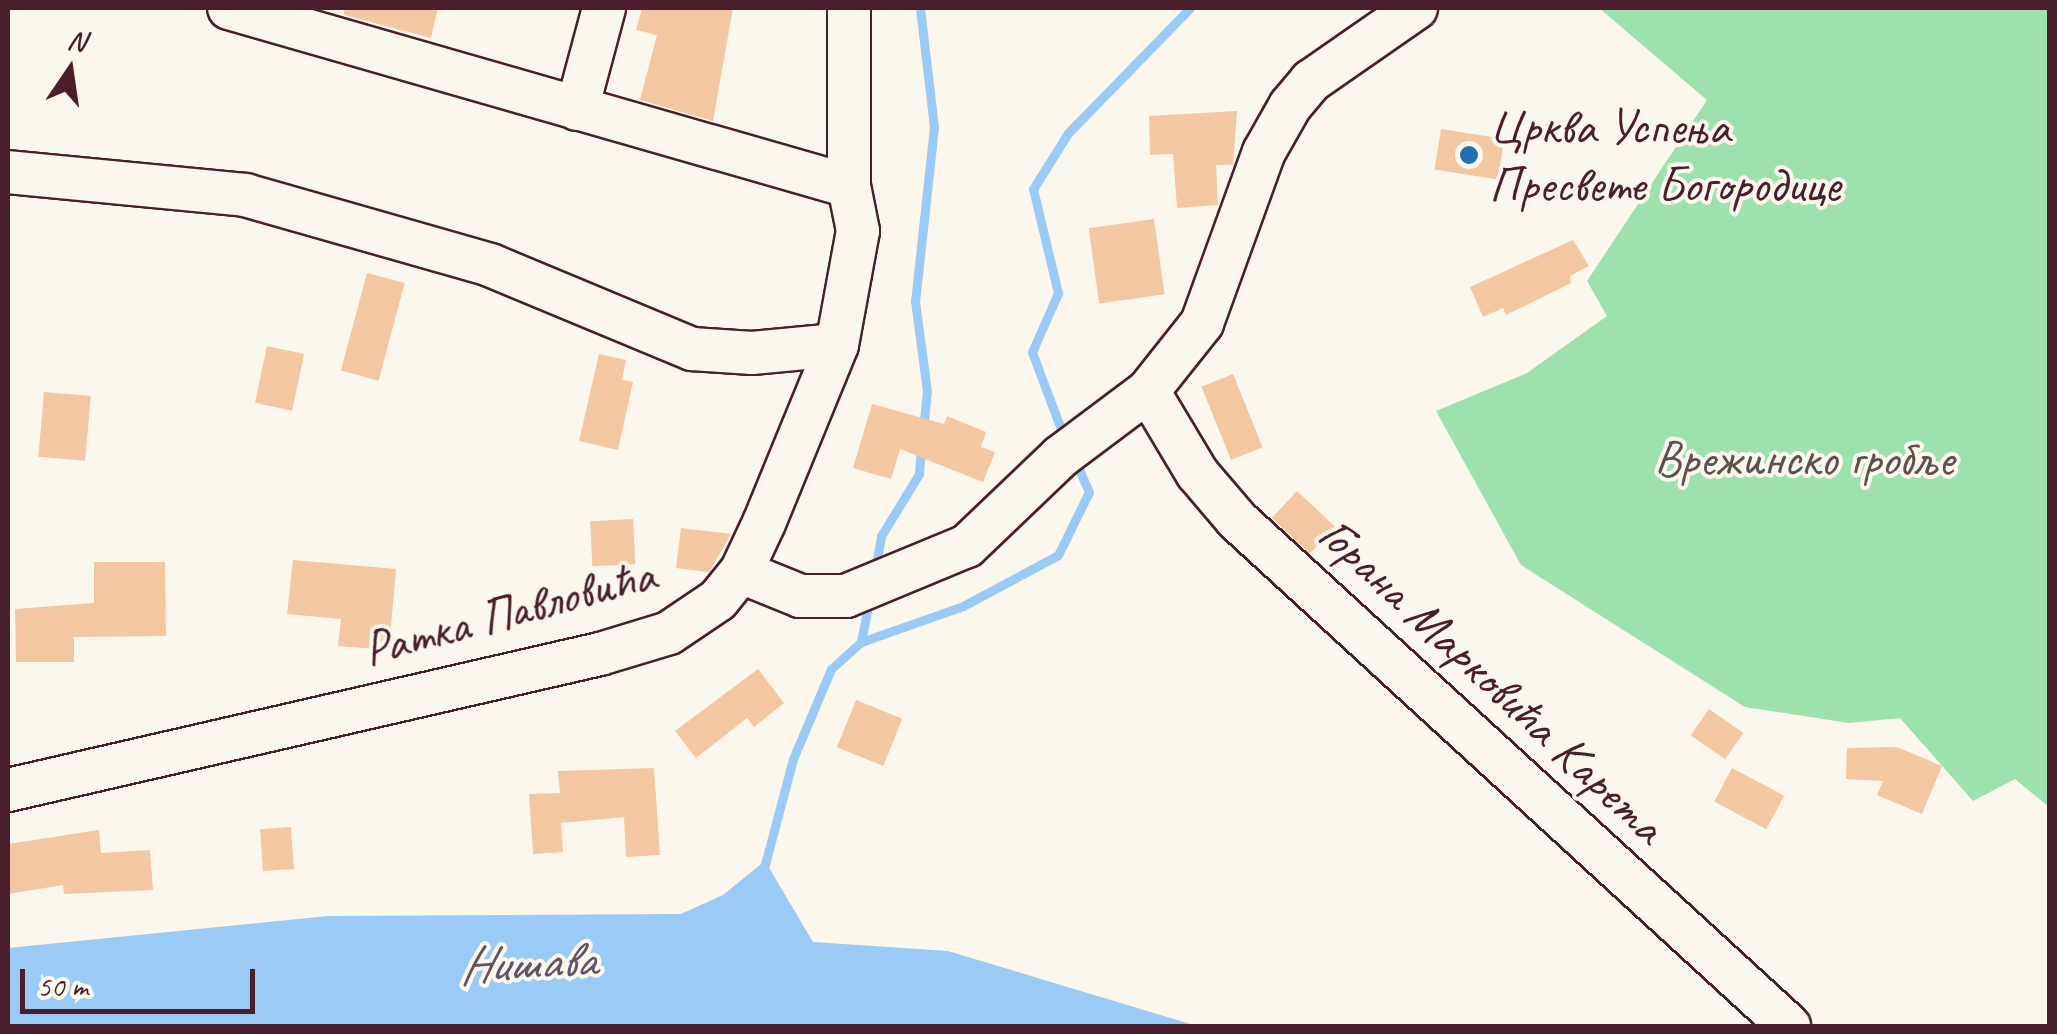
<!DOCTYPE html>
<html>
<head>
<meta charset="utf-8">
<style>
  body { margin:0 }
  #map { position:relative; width:2057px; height:1034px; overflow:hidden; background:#fbf7ec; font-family:Caveat,sans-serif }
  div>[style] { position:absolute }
  .green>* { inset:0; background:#9de1ad }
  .water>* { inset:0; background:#9acaf6 }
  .stream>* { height:9px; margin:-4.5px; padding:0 4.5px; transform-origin:4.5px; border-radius:4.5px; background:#9acaf6 }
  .building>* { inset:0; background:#f2c7a2; transform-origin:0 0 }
  .roads { filter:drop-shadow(2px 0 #4a1f2b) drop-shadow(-2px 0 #4a1f2b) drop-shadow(0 2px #4a1f2b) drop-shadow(0 -2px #4a1f2b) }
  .minor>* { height:42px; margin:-21px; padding:0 21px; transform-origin:21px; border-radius:21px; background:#fbf7ec }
  .dots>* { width:28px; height:28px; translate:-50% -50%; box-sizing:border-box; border:5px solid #fbf7ec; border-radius:50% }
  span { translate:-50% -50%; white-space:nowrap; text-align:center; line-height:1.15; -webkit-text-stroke:8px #fbf7ec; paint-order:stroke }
  .poi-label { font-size:50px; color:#4a1f2b }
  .left { translate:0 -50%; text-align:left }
  .park-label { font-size:50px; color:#5f504c }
  .street-label { font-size:50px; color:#4a1f2b }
  .water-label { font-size:52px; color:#625268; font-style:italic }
  .frame { position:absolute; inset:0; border:10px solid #4a1f2b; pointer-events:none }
  .north { position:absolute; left:20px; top:20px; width:100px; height:100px; -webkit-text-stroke:8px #fbf7ec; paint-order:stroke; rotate:13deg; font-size:28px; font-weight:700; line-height:40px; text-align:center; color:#4a1f2b }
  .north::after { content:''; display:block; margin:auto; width:35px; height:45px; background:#4a1f2b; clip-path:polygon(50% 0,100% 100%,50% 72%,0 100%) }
  .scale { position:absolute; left:20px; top:969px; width:235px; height:45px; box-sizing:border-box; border:5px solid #4a1f2b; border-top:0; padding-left:12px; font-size:30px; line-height:35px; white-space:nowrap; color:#4a1f2b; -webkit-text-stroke:8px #fbf7ec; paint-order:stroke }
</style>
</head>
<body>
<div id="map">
  <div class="green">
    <div style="clip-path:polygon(1599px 8px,2049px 8px,2049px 807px,2015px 779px,1973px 801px,1900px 718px,1849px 723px,1745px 707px,1521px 565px,1436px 411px,1527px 373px,1607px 316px,1587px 281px,1707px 100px)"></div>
  </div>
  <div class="water">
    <div style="clip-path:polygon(765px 861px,813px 942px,948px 951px,1197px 1026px,8px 1026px,8px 948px,328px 916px,681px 914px,723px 895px)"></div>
  </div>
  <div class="stream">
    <div style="left:920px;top:8px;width:120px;rotate:83.3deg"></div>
    <div style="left:934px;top:127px;width:175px;rotate:96.2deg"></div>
    <div style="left:915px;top:301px;width:91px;rotate:82.4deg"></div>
    <div style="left:927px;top:391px;width:36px;rotate:96deg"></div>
    <div style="left:1065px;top:440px;width:94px;rotate:-110.6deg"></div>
    <div style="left:1032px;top:352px;width:64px;rotate:-66.2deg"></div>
    <div style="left:1058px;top:293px;width:107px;rotate:-103.5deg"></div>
    <div style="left:1033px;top:189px;width:66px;rotate:-58deg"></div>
    <div style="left:1068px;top:133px;width:175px;rotate:-45.7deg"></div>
    <div style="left:875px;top:571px;width:36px;rotate:-80deg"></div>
    <div style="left:881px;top:536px;width:73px;rotate:-58.5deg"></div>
    <div style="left:919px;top:474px;width:26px;rotate:-86deg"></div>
    <div style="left:861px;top:642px;width:42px;rotate:-79deg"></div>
    <div style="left:764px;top:868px;width:113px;rotate:-75.1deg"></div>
    <div style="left:793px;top:759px;width:98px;rotate:-67.1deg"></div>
    <div style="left:831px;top:669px;width:40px;rotate:-42deg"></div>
    <div style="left:861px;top:642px;width:108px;rotate:-19.4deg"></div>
    <div style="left:963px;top:606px;width:108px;rotate:-28.2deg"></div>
    <div style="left:1058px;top:555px;width:70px;rotate:-63.8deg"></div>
    <div style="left:1089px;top:492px;width:36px;rotate:-114deg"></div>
  </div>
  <div class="building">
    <div style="clip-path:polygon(344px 8px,438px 8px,431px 38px,344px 15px)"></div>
    <div style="clip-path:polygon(642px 8px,733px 8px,713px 121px,640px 100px,657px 35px,636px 30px)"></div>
    <div style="clip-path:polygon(1237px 111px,1233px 165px,1216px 165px,1218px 205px,1177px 208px,1173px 154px,1150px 155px,1149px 116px)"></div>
    <div style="left:1441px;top:129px;width:64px;height:41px;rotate:9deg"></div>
    <div style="left:1154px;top:219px;width:76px;height:66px;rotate:82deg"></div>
    <div style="clip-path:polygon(1573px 240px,1589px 266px,1570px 276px,1571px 283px,1506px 315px,1503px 308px,1483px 317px,1470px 287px)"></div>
    <div style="left:367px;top:273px;width:39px;height:101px;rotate:15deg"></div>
    <div style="left:267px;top:346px;width:38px;height:58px;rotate:12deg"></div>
    <div style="clip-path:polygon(599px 354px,626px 360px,622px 380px,633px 382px,618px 450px,579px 441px)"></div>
    <div style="left:1233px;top:374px;width:79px;height:34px;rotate:68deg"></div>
    <div style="left:44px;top:392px;width:47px;height:65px;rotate:5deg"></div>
    <div style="clip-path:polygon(872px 404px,944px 424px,947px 416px,986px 432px,981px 447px,995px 452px,983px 482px,900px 449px,891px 479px,853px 468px)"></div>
    <div style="left:1297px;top:491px;width:52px;height:37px;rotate:43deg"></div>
    <div style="left:633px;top:519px;width:45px;height:43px;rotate:87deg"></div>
    <div style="clip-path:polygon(681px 528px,731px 534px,709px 572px,676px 568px)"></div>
    <div style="clip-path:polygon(293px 560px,396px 569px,389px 650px,338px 646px,341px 619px,287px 614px)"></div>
    <div style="clip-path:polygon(94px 562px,165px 562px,166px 636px,74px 637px,74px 662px,16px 662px,15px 609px,94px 603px)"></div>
    <div style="clip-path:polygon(758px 669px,784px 703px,754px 727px,747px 718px,696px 758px,675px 731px)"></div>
    <div style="left:856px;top:700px;width:50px;height:51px;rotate:22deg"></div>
    <div style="left:1709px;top:709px;width:42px;height:32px;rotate:35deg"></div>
    <div style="clip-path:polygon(1897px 747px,1942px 766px,1922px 814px,1877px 795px,1883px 781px,1846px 779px,1847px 748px)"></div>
    <div style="clip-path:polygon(654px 768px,660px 855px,626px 857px,624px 817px,561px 823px,563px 852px,533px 854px,529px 794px,560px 793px,558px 771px)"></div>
    <div style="left:1732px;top:768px;width:59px;height:38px;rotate:28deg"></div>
    <div style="left:291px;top:827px;width:42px;height:31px;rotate:86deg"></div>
    <div style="clip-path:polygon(99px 830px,101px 853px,150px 850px,153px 890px,64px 894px,63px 885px,8px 894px,8px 844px)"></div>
  </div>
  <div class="roads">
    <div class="minor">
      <div style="left:229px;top:8px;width:645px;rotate:16.02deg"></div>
      <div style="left:577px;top:109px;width:105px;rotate:-75deg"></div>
      <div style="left:8px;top:172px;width:238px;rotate:5.5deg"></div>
      <div style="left:245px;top:195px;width:255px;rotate:15.9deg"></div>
      <div style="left:490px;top:265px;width:219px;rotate:22.6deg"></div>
      <div style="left:692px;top:349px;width:60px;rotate:3.8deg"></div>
      <div style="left:752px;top:353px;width:85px;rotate:-5.4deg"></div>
      <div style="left:1148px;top:391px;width:96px;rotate:59.1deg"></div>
      <div style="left:1197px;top:473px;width:62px;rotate:49.6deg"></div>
      <div style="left:1237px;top:520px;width:749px;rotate:42.51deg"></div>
      <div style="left:741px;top:572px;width:64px;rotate:22.1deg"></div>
      <div style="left:800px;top:596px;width:46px"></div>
      <div style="left:846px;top:596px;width:131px;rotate:-22.5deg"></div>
      <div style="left:967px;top:546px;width:129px;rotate:-43.7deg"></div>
      <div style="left:1060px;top:457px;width:110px;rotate:-36.9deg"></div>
      <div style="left:1148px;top:391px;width:87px;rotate:-51.5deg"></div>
      <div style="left:1202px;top:323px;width:182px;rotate:-70.1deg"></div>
      <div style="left:1264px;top:152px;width:53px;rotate:-60.5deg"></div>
      <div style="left:1290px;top:106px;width:33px;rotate:-50deg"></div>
      <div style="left:1311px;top:81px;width:128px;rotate:-34.8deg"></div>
      <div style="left:8px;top:790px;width:607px;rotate:-12.94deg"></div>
      <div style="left:600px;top:654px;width:72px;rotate:-16.9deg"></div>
      <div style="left:669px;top:633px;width:59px;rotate:-34deg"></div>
      <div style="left:718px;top:600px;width:36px;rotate:-51deg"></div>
      <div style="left:741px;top:572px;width:54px;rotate:-64.9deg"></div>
      <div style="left:764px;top:523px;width:192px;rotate:-67.7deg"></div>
      <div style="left:837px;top:345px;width:116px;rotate:-79.6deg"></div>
      <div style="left:858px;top:231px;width:46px;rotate:-101.3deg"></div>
      <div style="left:849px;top:186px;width:178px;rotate:-90deg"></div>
    </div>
  </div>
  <div class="dots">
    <div style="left:1469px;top:155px;background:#1f6fb2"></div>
  </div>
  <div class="poi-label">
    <span class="left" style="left:1489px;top:155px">Црква Успења<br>Пресвете Богородице</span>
  </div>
  <div class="park-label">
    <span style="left:1804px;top:459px">Врежинско гробље</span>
  </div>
  <div class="street-label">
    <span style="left:509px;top:612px;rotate:-15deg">Ратка Павловића</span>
    <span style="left:1492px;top:680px;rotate:43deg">Горана Марковића Карета</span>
  </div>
  <div class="water-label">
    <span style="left:527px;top:963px;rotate:-3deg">Нишава</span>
  </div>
  <div class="frame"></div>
  <div class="north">N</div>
  <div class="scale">50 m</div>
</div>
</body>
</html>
